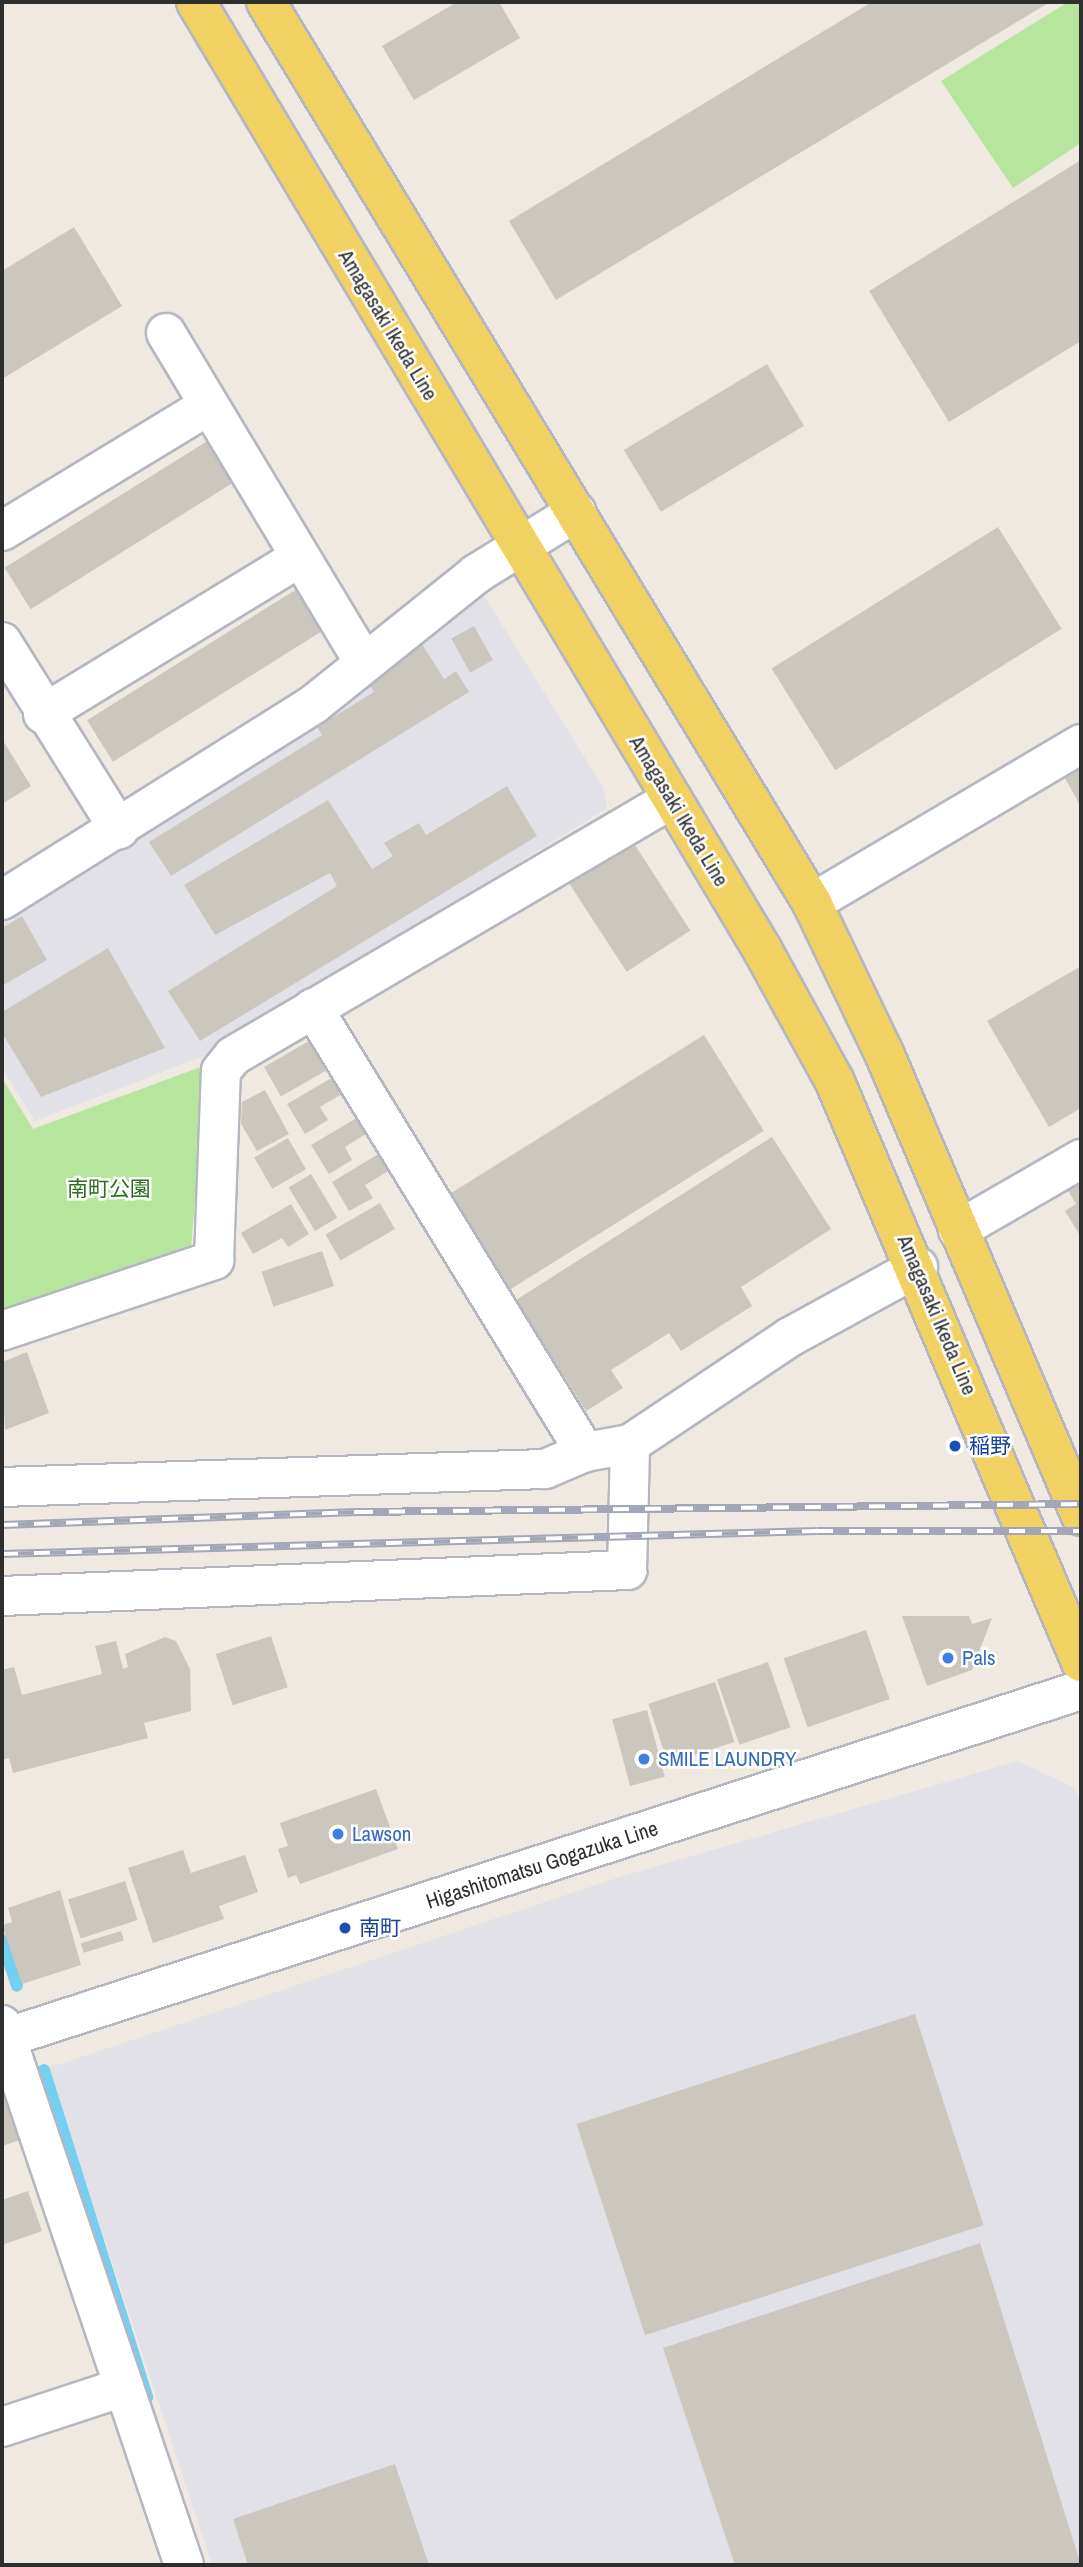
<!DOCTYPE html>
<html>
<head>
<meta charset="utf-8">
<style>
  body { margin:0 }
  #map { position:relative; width:1083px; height:2567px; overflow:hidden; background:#efe9e1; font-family:"Archivo Narrow","Noto Sans JP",sans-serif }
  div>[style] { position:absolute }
  .industrial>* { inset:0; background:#e3e1e8 }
  .green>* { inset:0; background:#b6e59e }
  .stream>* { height:12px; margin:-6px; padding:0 6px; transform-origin:6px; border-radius:6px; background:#75cff0 }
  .building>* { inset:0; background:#cbc7bf; transform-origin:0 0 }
  .roads { filter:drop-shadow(2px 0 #b4b7c1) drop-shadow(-2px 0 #b4b7c1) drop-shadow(0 2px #b4b7c1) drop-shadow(0 -2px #b4b7c1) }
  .minor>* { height:38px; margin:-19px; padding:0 19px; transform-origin:19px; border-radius:19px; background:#fff }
  .secondary>* { height:38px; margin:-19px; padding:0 19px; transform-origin:19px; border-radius:19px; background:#fff }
  .primary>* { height:38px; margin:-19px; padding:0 19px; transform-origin:19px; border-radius:19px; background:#f2d163 }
  .rail>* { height:8px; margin-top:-4px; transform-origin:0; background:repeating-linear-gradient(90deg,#fff 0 16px,#a3a6b8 0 32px); box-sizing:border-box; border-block:2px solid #a3a6b8 }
  .dots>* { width:19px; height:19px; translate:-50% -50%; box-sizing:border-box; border:4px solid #fff; border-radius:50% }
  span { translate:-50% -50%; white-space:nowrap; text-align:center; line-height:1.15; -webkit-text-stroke:5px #fff; paint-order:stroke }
  .street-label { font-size:21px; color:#2e2e2e }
  .park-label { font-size:21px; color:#2c6e1b }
  .transit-label { font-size:21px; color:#164399 }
  .left { translate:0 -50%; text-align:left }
  .shop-label { font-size:21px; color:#366cbe }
  .frame { position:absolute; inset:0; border:4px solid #2e2e2e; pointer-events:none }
</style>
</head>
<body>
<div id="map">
  <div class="industrial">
    <div style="clip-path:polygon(483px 594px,603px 787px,607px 808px,206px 1055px,35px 1121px,2px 1068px,2px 914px)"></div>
    <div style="clip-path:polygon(1018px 1761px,1075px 1788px,1081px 1802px,1081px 2565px,212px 2565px,48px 2068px,623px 1876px)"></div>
  </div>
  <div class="green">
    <div style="clip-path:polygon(1068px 2px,1081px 2px,1081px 143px,1013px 188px,941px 81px)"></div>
    <div style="clip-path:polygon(206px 1065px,191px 1248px,2px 1311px,2px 1078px,33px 1129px)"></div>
  </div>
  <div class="stream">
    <div style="left:2px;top:1940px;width:48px;rotate:71.9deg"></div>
    <div style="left:44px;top:2070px;width:343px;rotate:72.5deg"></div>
  </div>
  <div class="building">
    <div style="clip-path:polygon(457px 2px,499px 2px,520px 38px,414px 100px,382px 46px)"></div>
    <div style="clip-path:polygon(872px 2px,1050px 2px,556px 300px,509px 221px)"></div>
    <div style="clip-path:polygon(1081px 160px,1081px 341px,949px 422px,869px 291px)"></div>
    <div style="clip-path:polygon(74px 227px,122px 306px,2px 379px,2px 271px)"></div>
    <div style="left:767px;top:364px;width:72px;height:167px;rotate:59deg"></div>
    <div style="left:209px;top:440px;width:49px;height:241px;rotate:58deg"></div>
    <div style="left:998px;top:527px;width:120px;height:267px;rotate:58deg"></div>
    <div style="left:305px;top:584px;width:49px;height:257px;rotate:58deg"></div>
    <div style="left:474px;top:626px;width:39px;height:26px;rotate:61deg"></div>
    <div style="clip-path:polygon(422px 644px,444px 679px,456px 671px,469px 692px,171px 876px,149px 842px,322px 735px,317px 727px,374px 692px,370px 685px)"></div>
    <div style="clip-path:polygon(2px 739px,31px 786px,2px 804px)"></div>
    <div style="clip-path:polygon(1081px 769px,1081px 807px,1065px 778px)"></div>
    <div style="clip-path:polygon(507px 786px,537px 836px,200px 1041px,168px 991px,337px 886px,330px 873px,215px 935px,184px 885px,328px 800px,372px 869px,393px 856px,384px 843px,419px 823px,426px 835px)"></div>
    <div style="left:631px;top:839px;width:109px;height:76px;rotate:57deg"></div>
    <div style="clip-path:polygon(22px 916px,47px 960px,2px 986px,2px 928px)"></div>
    <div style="clip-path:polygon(108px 948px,165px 1048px,41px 1097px,2px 1033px,2px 1012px)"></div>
    <div style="clip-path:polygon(1081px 966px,1081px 1108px,1049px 1127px,987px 1021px)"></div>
    <div style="left:704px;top:1035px;width:113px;height:299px;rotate:58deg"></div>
    <div style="left:309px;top:1041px;width:34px;height:52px;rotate:60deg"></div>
    <div style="clip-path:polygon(335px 1076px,345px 1092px,320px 1107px,328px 1120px,305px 1134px,287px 1104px)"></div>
    <div style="clip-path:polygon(265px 1090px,289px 1134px,257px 1151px,241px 1124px,242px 1102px)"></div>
    <div style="clip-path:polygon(360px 1116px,369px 1132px,345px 1147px,352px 1160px,329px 1174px,311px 1145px)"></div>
    <div style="clip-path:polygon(772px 1137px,831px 1229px,741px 1287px,752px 1306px,681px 1351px,669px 1333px,611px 1370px,623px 1388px,586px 1411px,516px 1300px)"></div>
    <div style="left:288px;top:1138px;width:36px;height:39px;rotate:60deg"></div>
    <div style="clip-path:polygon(380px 1153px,390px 1170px,365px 1185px,373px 1198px,349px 1211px,332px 1182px)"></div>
    <div style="left:311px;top:1174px;width:51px;height:26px;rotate:59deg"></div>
    <div style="clip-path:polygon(1081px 1180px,1081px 1237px,1065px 1211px,1076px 1204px,1067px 1189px)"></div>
    <div style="left:380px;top:1203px;width:30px;height:63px;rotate:60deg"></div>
    <div style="clip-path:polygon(291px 1204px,309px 1234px,288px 1247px,282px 1238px,253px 1254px,241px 1233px)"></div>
    <div style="left:322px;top:1251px;width:37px;height:64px;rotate:71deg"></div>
    <div style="clip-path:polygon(27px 1352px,49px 1413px,5px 1430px,2px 1362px)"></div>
    <div style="clip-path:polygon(902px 1616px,969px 1616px,972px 1624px,992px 1618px,972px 1670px,927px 1686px)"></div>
    <div style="left:866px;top:1630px;width:73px;height:87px;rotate:71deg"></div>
    <div style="left:271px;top:1636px;width:54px;height:58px;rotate:72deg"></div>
    <div style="clip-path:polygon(165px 1637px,176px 1641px,190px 1669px,191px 1711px,144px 1723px,148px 1738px,13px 1773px,9px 1758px,2px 1760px,2px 1670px,14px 1667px,22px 1695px,102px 1674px,95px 1646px,116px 1641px,123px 1669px,128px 1667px,125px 1654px)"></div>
    <div style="left:768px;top:1662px;width:69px;height:54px;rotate:71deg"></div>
    <div style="left:715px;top:1682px;width:63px;height:70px;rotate:72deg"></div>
    <div style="left:647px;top:1710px;width:69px;height:36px;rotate:75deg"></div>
    <div style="clip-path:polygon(376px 1789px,398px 1849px,300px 1884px,296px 1875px,288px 1878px,278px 1849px,288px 1846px,280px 1823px)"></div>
    <div style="clip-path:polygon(183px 1850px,191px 1873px,245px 1855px,258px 1892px,219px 1906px,224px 1919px,153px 1943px,128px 1868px)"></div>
    <div style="left:125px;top:1881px;width:41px;height:60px;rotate:72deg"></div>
    <div style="clip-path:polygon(60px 1890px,81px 1965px,22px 1984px,2px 1925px,12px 1922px,8px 1908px)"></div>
    <div style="left:121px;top:1931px;width:10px;height:42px;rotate:73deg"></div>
    <div style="left:915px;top:2014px;width:222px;height:356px;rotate:72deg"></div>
    <div style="clip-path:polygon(7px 2099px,20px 2140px,2px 2146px,2px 2101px)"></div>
    <div style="clip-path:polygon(28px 2191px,42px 2231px,2px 2245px,2px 2200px)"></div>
    <div style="clip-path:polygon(980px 2243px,1081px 2565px,735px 2565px,663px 2348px)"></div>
    <div style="clip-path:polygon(395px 2464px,429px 2565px,248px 2565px,233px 2519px)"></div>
  </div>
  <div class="roads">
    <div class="minor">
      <div style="left:166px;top:333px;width:383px;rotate:59deg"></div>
      <div style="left:2px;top:531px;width:242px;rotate:-31.3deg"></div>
      <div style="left:2px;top:642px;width:221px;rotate:58deg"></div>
      <div style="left:43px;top:714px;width:301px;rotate:-31.4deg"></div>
      <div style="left:2px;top:900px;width:368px;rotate:-32.1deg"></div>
      <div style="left:314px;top:704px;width:208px;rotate:-38.7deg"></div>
      <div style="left:476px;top:574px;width:118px;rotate:-31.8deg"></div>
      <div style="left:812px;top:903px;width:312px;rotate:-30.6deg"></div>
      <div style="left:313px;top:1008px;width:521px;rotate:58.51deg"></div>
      <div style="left:585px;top:1452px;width:46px;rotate:-10.1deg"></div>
      <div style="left:630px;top:1444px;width:192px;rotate:-33.8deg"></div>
      <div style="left:790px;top:1337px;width:146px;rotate:-28.7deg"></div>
      <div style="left:958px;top:1230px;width:142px;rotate:-30deg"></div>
      <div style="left:2px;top:1331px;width:224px;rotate:-18.5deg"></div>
      <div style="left:214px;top:1260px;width:189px;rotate:-87.9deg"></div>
      <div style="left:221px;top:1071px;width:19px;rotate:-51deg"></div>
      <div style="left:233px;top:1056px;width:509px;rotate:-30.35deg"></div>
      <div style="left:2px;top:1487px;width:543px;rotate:-1.9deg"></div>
      <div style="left:545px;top:1469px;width:43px;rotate:-23deg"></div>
      <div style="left:2px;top:1596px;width:626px;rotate:-2.38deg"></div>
      <div style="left:627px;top:1570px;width:126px;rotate:-88.6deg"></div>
      <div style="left:2px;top:2025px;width:570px;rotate:71.37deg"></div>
      <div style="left:2px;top:2427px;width:128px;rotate:-18.2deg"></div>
    </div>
    <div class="secondary">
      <div style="left:2px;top:2039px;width:1134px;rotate:-17.92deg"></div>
    </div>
    <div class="primary">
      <div style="left:196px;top:2px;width:1105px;rotate:59.14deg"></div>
      <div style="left:763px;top:951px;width:149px;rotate:61.2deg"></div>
      <div style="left:835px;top:1082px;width:630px;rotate:67.02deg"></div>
      <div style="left:266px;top:2px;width:1054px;rotate:58.78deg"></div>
      <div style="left:812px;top:903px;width:166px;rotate:64.4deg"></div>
      <div style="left:884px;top:1053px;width:503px;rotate:66.95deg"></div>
    </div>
  </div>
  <div class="rail">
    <div style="left:2px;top:1525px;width:355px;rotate:-2.1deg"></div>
    <div style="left:357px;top:1512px;width:724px;rotate:-0.63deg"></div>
    <div style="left:2px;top:1554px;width:815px;rotate:-1.62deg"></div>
    <div style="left:817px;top:1531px;width:264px"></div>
  </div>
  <div class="dots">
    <div style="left:955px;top:1446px;background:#1a4fb4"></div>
    <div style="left:948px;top:1658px;background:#3f7fe0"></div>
    <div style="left:644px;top:1759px;background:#3f7fe0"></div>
    <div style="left:338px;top:1834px;background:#3f7fe0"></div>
    <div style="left:345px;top:1928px;background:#1a4fb4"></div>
  </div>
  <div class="street-label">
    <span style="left:388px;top:325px;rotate:59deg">Amagasaki Ikeda Line</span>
    <span style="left:679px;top:811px;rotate:59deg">Amagasaki Ikeda Line</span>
    <span style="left:937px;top:1315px;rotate:67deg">Amagasaki Ikeda Line</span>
    <span style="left:542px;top:1865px;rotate:-18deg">Higashitomatsu Gogazuka Line</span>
  </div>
  <div class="park-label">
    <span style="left:109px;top:1189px">南町公園</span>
  </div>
  <div class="transit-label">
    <span class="left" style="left:969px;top:1446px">稲野</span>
    <span class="left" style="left:359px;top:1928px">南町</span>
  </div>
  <div class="shop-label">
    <span class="left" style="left:962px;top:1658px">Pals</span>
    <span class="left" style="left:658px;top:1759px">SMILE LAUNDRY</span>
    <span class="left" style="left:352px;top:1834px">Lawson</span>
  </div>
  <div class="frame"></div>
</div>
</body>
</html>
